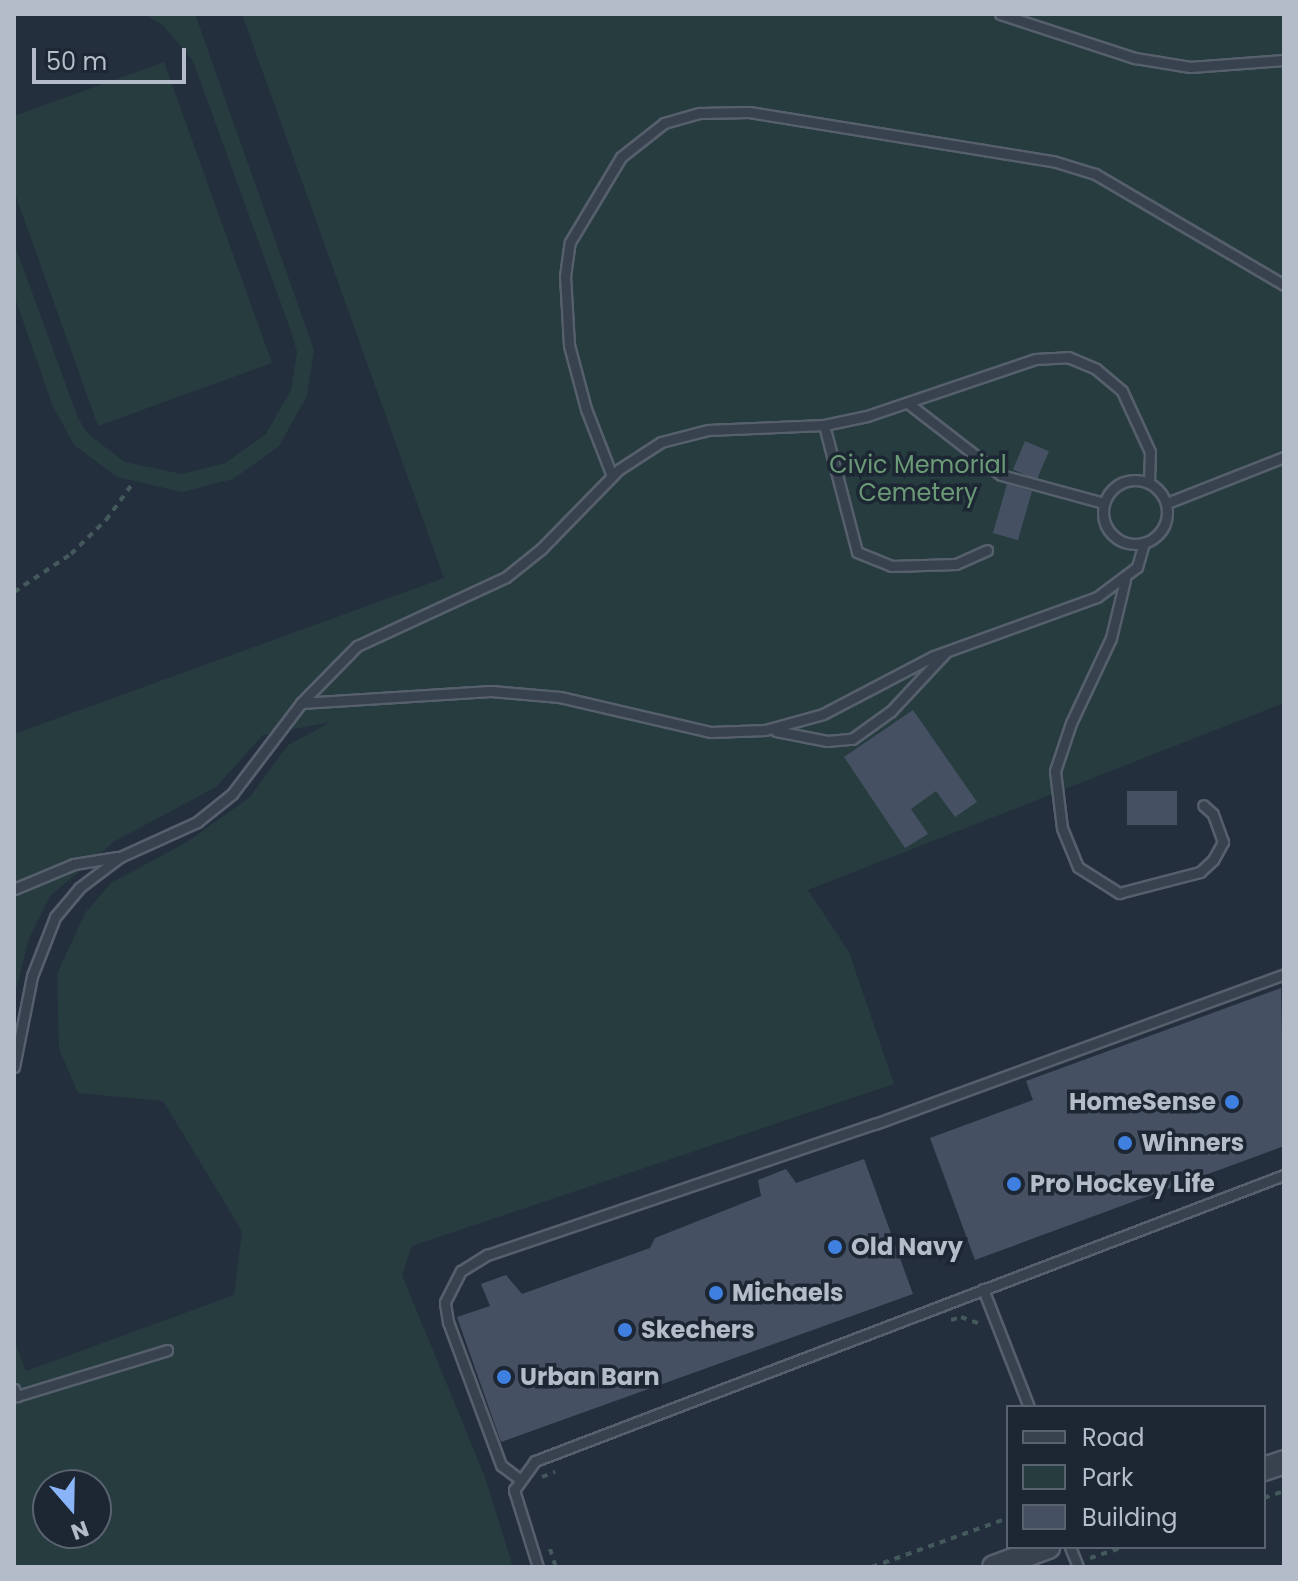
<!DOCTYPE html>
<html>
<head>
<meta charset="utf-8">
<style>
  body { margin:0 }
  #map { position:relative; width:1298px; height:1581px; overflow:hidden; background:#242f3e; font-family:Poppins,sans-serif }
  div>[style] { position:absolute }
  .green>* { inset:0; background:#263c3f }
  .building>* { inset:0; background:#455162; transform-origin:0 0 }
  .path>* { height:4px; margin-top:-2px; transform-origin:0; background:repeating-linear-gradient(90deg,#44595c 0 6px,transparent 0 12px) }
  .roads { filter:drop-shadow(2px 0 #565f6c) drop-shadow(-2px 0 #565f6c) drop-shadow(0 2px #565f6c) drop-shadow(0 -2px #565f6c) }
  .service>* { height:9px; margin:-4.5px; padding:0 4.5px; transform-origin:4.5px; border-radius:4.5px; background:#38414e }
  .service>.ring { margin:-4.5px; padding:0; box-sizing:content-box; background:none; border:9px solid #38414e; border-radius:50% }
  .tertiary>* { height:22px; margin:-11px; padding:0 11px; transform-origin:11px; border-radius:11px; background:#38414e }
  .dots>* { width:22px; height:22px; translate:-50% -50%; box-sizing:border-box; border:4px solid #1d2633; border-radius:50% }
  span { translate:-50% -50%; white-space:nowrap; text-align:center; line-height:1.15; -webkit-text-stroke:7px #1d2633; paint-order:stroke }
  .park-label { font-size:24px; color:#6b9a76 }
  .poi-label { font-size:24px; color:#b4bcc9; font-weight:700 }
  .right { translate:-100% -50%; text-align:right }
  .left { translate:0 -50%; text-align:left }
  .frame { position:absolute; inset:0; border:16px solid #b4bcc9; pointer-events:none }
  .legend { position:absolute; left:1006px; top:1405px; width:260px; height:144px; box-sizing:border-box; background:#1d2633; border:2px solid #59626f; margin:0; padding:10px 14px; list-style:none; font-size:24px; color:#b4bcc9 }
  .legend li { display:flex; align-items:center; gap:16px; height:40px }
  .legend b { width:40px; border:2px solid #59626f }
  .north { position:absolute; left:32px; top:1469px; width:80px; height:80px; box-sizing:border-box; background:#1d2633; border:2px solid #59626f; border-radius:50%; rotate:160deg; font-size:22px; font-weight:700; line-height:32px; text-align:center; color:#b4bcc9 }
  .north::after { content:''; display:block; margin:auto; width:28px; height:36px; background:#8ab4f8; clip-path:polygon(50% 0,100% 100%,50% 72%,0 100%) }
  .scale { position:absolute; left:32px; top:48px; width:154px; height:36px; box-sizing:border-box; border:4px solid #b4bcc9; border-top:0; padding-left:10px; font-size:24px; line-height:28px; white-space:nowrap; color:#b4bcc9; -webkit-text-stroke:6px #1d2633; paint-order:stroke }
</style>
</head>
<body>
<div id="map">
  <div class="green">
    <div style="clip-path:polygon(144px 14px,195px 14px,314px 350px,307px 396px,279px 446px,233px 479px,182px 492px,117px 477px,74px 445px,52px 404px,14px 295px,14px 243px,78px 418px,88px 434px,125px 462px,182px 474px,225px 463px,266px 434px,291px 390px,297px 352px,292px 334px,193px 61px,163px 25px)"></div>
    <div style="clip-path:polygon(evenodd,242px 14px,1284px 14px,1284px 703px,808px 890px,849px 952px,894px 1084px,412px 1246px,402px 1275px,485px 1477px,513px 1567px,14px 1567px,14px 1339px,26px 1371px,234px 1295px,242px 1231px,163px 1101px,78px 1093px,59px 1049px,57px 974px,85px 913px,111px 883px,187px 842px,250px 797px,288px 745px,331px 722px,263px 735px,216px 787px,115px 841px,50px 896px,28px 941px,14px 998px,14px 734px,444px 578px,242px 14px,48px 1485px,96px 1485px,96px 1533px,48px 1533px,48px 1485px)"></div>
    <div style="clip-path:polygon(164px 62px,272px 363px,98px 426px,14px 191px,14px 116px)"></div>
  </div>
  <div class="building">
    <div style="left:1025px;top:441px;width:26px;height:31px;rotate:23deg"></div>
    <div style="left:1007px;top:484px;width:26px;height:51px;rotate:16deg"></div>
    <div style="clip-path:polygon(913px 710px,977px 802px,955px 817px,936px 791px,911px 809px,928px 834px,905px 848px,844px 757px)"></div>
    <div style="left:1127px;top:791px;width:50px;height:34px"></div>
    <div style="clip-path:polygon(1281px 988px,1284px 1146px,975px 1260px,930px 1138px,1033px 1100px,1026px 1081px)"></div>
    <div style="clip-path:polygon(864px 1159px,913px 1294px,501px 1442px,457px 1317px,490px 1306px,481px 1284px,506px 1275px,522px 1294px,650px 1248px,655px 1238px,761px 1196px,758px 1180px,786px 1169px,796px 1183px)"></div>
  </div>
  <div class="path">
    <div style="left:14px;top:592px;width:69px;rotate:-33.7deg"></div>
    <div style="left:71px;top:554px;width:49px;rotate:-44.2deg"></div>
    <div style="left:106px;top:520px;width:46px;rotate:-53.9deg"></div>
    <div style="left:951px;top:1320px;width:10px;rotate:-17deg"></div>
    <div style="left:961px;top:1317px;width:20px;rotate:20deg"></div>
    <div style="left:542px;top:1477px;width:14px;rotate:-21deg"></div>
    <div style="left:1264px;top:1498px;width:21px;rotate:-19deg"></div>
    <div style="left:550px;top:1549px;width:19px;rotate:72deg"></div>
    <div style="left:1090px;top:1558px;width:35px;rotate:-18deg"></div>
    <div style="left:872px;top:1567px;width:145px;rotate:-19.8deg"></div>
  </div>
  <div class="roads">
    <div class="service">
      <div style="left:1000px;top:14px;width:142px;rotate:18.1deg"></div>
      <div style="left:1135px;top:58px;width:56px;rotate:9.3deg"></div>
      <div style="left:1190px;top:67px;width:94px;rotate:-4.3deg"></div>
      <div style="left:909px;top:404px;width:116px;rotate:37.7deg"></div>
      <div style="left:1001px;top:475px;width:107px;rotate:15.2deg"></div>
      <div style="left:824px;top:425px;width:131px;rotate:75.4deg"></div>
      <div style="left:857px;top:552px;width:37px;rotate:22deg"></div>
      <div style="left:891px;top:566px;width:65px;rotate:-1.8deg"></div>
      <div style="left:956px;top:564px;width:34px;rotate:-24deg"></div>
      <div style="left:612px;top:476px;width:72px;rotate:-111.2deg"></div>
      <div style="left:586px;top:409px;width:66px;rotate:-104.9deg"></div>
      <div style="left:569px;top:345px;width:69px;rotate:-93.3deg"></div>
      <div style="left:565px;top:276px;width:34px;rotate:-82deg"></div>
      <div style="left:570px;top:242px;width:99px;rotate:-59deg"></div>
      <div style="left:621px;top:157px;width:55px;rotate:-38.3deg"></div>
      <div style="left:664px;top:123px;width:37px;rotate:-16deg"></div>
      <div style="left:700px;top:113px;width:49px;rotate:-1.2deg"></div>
      <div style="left:749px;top:112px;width:308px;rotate:9.2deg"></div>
      <div style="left:1053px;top:161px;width:44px;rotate:17.2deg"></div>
      <div style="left:1095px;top:174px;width:219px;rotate:30.4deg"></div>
      <div class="ring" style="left:1103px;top:480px;width:55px;height:55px"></div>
      <div style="left:1167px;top:503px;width:126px;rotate:-21.5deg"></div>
      <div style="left:1125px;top:580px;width:60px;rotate:103.6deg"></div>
      <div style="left:1111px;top:638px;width:94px;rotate:115.2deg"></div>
      <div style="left:1071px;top:723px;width:51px;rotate:108.4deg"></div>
      <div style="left:1055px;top:771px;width:57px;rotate:83deg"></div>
      <div style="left:1062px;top:828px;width:42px;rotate:67.7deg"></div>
      <div style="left:1078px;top:867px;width:49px;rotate:32.4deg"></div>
      <div style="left:1119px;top:893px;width:84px;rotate:-14.5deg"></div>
      <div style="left:1200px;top:872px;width:18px;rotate:-43deg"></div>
      <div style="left:1213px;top:860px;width:21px;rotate:-61deg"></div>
      <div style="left:1223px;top:842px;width:30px;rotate:-110deg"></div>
      <div style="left:1213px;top:814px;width:13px;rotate:-138deg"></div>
      <div style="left:301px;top:703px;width:190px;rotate:-3.6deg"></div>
      <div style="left:491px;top:691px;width:69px;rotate:5deg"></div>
      <div style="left:560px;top:697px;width:155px;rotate:13.1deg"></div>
      <div style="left:711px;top:732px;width:54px;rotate:-2.1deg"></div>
      <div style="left:765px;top:730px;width:60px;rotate:-15.4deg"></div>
      <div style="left:823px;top:714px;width:125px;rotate:-27.6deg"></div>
      <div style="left:934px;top:656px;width:173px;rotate:-19.9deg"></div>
      <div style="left:1097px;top:597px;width:50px;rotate:-36.9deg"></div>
      <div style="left:1137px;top:567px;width:25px;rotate:-74deg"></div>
      <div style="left:776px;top:731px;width:52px;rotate:11.1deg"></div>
      <div style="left:827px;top:741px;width:25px;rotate:-5deg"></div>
      <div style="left:852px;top:739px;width:48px;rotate:-35.7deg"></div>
      <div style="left:891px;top:711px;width:79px;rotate:-47deg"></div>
      <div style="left:14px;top:889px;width:65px;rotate:-22.6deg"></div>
      <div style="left:74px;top:864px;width:44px;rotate:-9.2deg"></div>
      <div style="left:14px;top:1067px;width:93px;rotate:-78.8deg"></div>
      <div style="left:32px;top:976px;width:63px;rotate:-68.7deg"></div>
      <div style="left:55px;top:917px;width:38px;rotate:-50deg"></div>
      <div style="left:79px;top:888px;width:51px;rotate:-37.1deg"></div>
      <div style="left:120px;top:857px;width:85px;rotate:-24.4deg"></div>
      <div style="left:197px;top:822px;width:45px;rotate:-38.7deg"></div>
      <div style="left:232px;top:794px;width:114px;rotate:-52.8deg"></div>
      <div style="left:301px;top:703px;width:80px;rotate:-45.5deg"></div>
      <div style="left:357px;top:646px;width:164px;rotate:-24.8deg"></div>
      <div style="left:506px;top:577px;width:45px;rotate:-38.7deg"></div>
      <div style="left:541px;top:549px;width:110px;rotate:-45.7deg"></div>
      <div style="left:618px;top:470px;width:51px;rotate:-33.1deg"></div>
      <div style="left:661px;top:442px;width:49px;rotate:-14.3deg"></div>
      <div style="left:708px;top:430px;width:116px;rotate:-2.5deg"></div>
      <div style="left:824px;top:425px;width:44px;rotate:-11.8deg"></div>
      <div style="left:867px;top:416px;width:177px;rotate:-18.7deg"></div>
      <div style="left:1035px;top:359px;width:33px;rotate:-3deg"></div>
      <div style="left:1068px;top:357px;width:30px;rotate:23deg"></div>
      <div style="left:1096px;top:369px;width:34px;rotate:40deg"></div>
      <div style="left:1122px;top:391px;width:67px;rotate:65.3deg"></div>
      <div style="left:1150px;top:452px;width:30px;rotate:92deg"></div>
      <div style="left:983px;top:1289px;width:127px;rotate:68.7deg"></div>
      <div style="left:14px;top:1389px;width:8px;rotate:67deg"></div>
      <div style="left:17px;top:1396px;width:157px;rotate:-17deg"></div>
      <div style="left:518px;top:1478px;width:21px;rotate:-143deg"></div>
      <div style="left:501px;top:1465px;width:153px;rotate:-110.3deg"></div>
      <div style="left:448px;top:1322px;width:20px;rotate:-99deg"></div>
      <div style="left:445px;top:1302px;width:35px;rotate:-63deg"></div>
      <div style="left:461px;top:1271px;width:31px;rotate:-32deg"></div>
      <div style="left:487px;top:1255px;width:410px;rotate:-18.7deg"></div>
      <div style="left:875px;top:1124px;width:436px;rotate:-20.1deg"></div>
      <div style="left:1070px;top:1547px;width:22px;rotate:68deg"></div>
      <div style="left:538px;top:1567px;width:81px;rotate:-107.3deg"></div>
      <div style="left:514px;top:1490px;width:36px;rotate:-54deg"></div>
      <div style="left:535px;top:1461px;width:802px;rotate:-20.9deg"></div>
    </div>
    <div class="tertiary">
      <div style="left:1264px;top:1469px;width:21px;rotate:-19deg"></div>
      <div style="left:994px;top:1567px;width:58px;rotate:-20.3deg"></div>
    </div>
  </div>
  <div class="dots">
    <div style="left:1232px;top:1102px;background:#3f7fe0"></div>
    <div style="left:1125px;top:1143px;background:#3f7fe0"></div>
    <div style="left:1014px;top:1184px;background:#3f7fe0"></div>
    <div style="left:835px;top:1247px;background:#3f7fe0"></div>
    <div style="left:716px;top:1293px;background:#3f7fe0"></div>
    <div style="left:625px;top:1330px;background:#3f7fe0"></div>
    <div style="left:504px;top:1377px;background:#3f7fe0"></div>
  </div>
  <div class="park-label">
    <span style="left:918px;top:479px">Civic Memorial<br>Cemetery</span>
  </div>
  <div class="poi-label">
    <span class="right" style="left:1216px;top:1102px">HomeSense</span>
    <span class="left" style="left:1141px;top:1143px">Winners</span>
    <span class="left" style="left:1030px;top:1184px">Pro Hockey Life</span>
    <span class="left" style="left:851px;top:1247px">Old Navy</span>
    <span class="left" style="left:732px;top:1293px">Michaels</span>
    <span class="left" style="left:641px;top:1330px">Skechers</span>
    <span class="left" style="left:520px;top:1377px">Urban Barn</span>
  </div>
  <div class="frame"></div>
  <ul class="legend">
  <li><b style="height:10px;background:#38414e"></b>Road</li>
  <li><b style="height:22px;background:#263c3f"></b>Park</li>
  <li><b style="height:22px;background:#455162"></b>Building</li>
  </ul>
  <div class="north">N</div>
  <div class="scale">50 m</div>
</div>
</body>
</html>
